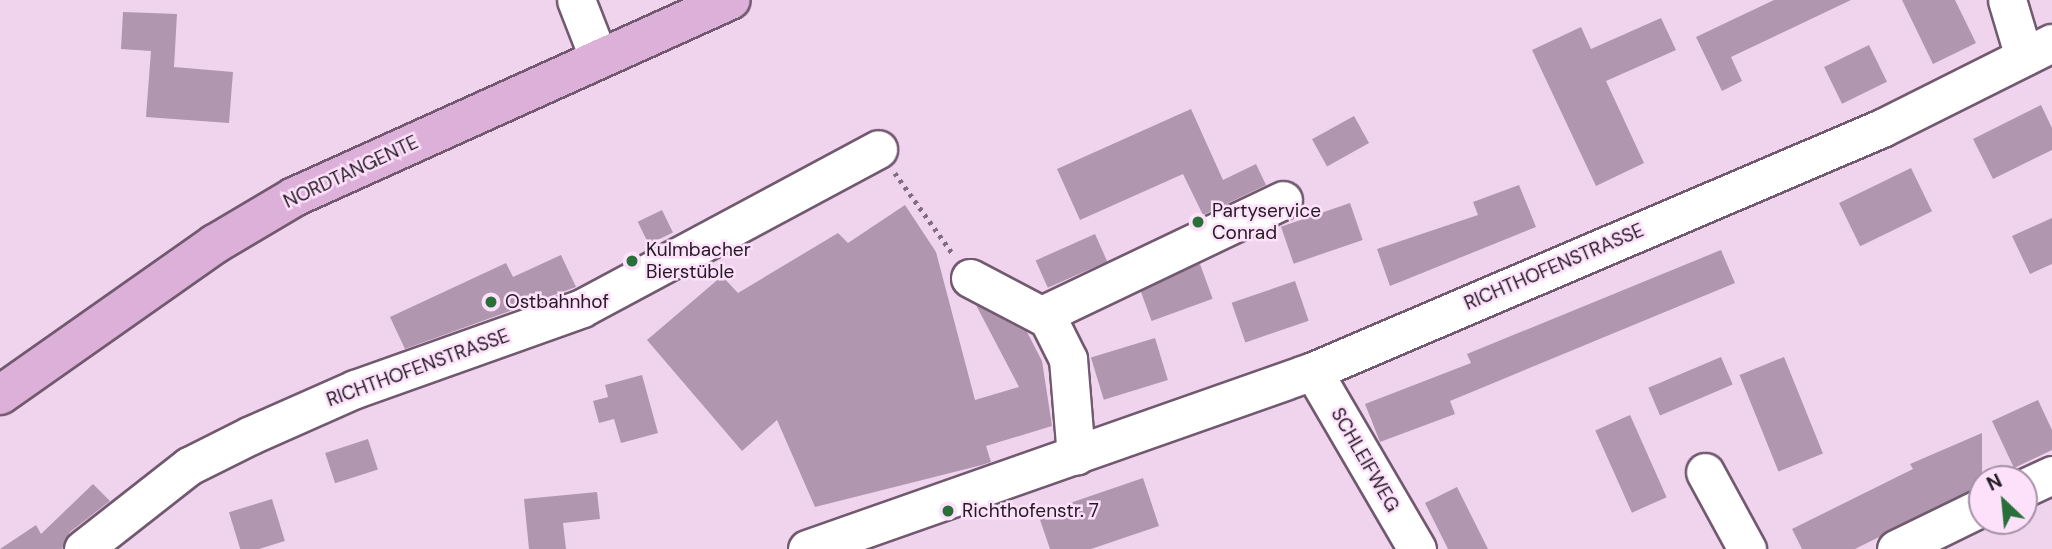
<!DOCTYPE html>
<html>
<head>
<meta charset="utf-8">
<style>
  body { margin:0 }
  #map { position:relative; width:2052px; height:549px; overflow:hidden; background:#f0d4ed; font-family:"DM Sans",sans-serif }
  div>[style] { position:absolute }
  .building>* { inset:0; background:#b096ae; transform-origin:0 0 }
  .path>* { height:4.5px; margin-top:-2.25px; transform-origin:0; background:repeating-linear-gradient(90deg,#806e7e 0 3.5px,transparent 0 8.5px) }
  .roads { filter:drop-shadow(2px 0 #71596f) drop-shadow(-2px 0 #71596f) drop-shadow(0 2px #71596f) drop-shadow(0 -2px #71596f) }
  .minor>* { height:37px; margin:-18.5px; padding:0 18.5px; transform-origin:18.5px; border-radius:18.5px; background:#fff }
  .major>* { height:38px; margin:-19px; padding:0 19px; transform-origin:19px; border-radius:19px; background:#dcb0d9 }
  .dots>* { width:19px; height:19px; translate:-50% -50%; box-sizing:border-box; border:4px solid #fde1fb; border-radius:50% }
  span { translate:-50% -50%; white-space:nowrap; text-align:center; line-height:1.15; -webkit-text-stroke:5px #fde1fb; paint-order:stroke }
  .street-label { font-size:19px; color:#231a23 }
  .poi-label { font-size:19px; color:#231a23 }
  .left { translate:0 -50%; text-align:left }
  .north { position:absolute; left:1968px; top:465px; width:70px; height:70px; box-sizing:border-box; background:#fde1fb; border:2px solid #a691a5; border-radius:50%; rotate:334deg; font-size:19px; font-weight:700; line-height:28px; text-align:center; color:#231a23 }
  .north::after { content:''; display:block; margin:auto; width:24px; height:32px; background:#296f3a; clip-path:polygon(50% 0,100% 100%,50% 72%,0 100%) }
</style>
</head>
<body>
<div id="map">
  <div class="building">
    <div style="clip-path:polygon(1774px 0,1851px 0,1731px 57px,1742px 81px,1722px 91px,1696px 37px)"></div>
    <div style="clip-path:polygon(1902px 0,1955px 0,1976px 43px,1933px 64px)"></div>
    <div style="clip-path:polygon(123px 12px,177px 14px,174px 67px,233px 72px,229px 123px,146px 117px,151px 51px,121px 49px)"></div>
    <div style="clip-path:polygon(1661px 18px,1676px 50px,1606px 81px,1644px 163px,1596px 186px,1532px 50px,1581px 27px,1591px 49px)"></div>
    <div style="left:1869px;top:45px;width:41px;height:50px;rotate:64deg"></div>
    <div style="clip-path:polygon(2041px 105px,2052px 128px,2052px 150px,1993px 179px,1973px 139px)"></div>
    <div style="clip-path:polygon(1191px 109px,1223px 180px,1256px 164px,1266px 185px,1203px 215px,1183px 174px,1080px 220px,1057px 169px)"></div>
    <div style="left:1354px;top:116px;width:31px;height:48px;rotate:61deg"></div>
    <div style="left:1911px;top:168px;width:48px;height:80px;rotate:64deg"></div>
    <div style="clip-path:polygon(1519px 185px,1536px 227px,1390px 286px,1377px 249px,1478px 215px,1473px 202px)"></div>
    <div style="left:1350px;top:203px;width:39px;height:73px;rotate:71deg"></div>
    <div style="clip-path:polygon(905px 205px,936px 252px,975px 400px,1019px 387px,976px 305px,1027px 332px,1042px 361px,1052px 426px,986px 446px,991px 462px,982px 465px,815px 507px,777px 420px,742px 451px,647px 340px,722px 276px,738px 293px,838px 233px,848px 243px)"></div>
    <div style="left:662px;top:210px;width:25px;height:27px;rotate:64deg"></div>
    <div style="clip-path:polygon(2052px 218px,2052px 264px,2030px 274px,2012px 236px)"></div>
    <div style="left:1095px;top:234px;width:30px;height:65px;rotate:66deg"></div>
    <div style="clip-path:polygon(1721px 250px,1735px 283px,1450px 401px,1455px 414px,1380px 442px,1365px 404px,1471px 363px,1467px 354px)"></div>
    <div style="clip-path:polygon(561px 255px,576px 287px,405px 349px,390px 317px,506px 263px,513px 277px)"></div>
    <div style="left:1200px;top:264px;width:37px;height:65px;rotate:70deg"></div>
    <div style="left:1295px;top:281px;width:42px;height:67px;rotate:71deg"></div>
    <div style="left:1155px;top:338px;width:44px;height:67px;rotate:73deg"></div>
    <div style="left:1721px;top:357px;width:30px;height:79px;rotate:67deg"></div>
    <div style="left:1784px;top:357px;width:104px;height:48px;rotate:68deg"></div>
    <div style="clip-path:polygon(642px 375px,658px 433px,621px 443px,614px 419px,599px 423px,593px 401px,608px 397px,605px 385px)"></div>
    <div style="clip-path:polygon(2038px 400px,2052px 430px,2052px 450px,2014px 468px,1992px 421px)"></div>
    <div style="left:1630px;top:415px;width:90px;height:38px;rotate:66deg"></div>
    <div style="clip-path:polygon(1982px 433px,1982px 486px,1855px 549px,1802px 549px,1792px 529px,1913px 469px,1910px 464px)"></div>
    <div style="left:368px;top:439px;width:32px;height:45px;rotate:72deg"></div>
    <div style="clip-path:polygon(1143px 478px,1159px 526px,1091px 549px,1050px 549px,1038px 514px)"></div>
    <div style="clip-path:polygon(93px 484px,110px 501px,70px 532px,62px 549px,0 549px,36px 525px,41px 534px)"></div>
    <div style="clip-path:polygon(1457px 487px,1488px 549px,1448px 549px,1425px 503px)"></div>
    <div style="clip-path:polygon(597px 492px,600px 519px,563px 523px,566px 549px,529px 549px,524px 499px)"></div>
    <div style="left:272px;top:499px;width:44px;height:45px;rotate:73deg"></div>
  </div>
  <div class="path">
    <div style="left:895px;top:173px;width:100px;rotate:54.4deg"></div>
  </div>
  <div class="roads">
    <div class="minor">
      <div style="left:576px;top:0;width:63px;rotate:68.7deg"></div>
      <div style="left:2007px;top:0;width:59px;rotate:73.4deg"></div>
      <div style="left:970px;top:278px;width:88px;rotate:27.7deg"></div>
      <div style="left:1048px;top:319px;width:45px;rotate:63.4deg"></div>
      <div style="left:1068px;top:359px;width:97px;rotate:85.3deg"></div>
      <div style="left:1042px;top:315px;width:267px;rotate:-25.5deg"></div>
      <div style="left:1313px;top:371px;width:206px;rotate:59.7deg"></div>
      <div style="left:1705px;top:472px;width:88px;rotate:61.4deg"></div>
      <div style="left:2024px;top:488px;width:31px;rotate:-25deg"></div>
      <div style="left:83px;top:549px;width:135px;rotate:-38.1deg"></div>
      <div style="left:189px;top:466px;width:69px;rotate:-26.6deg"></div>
      <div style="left:251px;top:435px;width:114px;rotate:-23.9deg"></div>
      <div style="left:355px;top:389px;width:241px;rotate:-19.6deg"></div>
      <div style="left:582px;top:308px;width:336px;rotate:-28.2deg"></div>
      <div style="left:807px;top:549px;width:536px;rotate:-19.38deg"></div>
      <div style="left:1313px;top:371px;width:619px;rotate:-23.13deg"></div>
      <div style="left:1882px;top:128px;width:190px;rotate:-26.6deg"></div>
      <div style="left:1896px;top:549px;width:96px;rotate:-26deg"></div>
    </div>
    <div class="major">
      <div style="left:0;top:395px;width:263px;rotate:-35.1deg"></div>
      <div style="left:215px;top:244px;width:92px;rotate:-30.7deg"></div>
      <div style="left:294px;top:197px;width:479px;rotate:-24.3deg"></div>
    </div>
  </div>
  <div class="dots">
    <div style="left:1198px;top:222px;background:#296f3a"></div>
    <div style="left:632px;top:261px;background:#296f3a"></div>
    <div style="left:491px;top:302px;background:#296f3a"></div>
    <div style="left:948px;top:511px;background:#296f3a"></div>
  </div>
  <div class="street-label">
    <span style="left:351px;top:172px;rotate:-25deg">NORDTANGENTE</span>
    <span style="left:1554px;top:267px;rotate:-23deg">RICHTHOFENSTRASSE</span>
    <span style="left:418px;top:368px;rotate:-20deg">RICHTHOFENSTRASSE</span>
    <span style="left:1365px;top:460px;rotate:60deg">SCHLEIFWEG</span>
  </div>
  <div class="poi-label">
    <span class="left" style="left:1212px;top:222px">Partyservice<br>Conrad</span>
    <span class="left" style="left:646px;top:261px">Kulmbacher<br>Bierstüble</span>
    <span class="left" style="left:505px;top:302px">Ostbahnhof</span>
    <span class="left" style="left:962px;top:511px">Richthofenstr. 7</span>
  </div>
  <div class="north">N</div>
</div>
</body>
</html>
